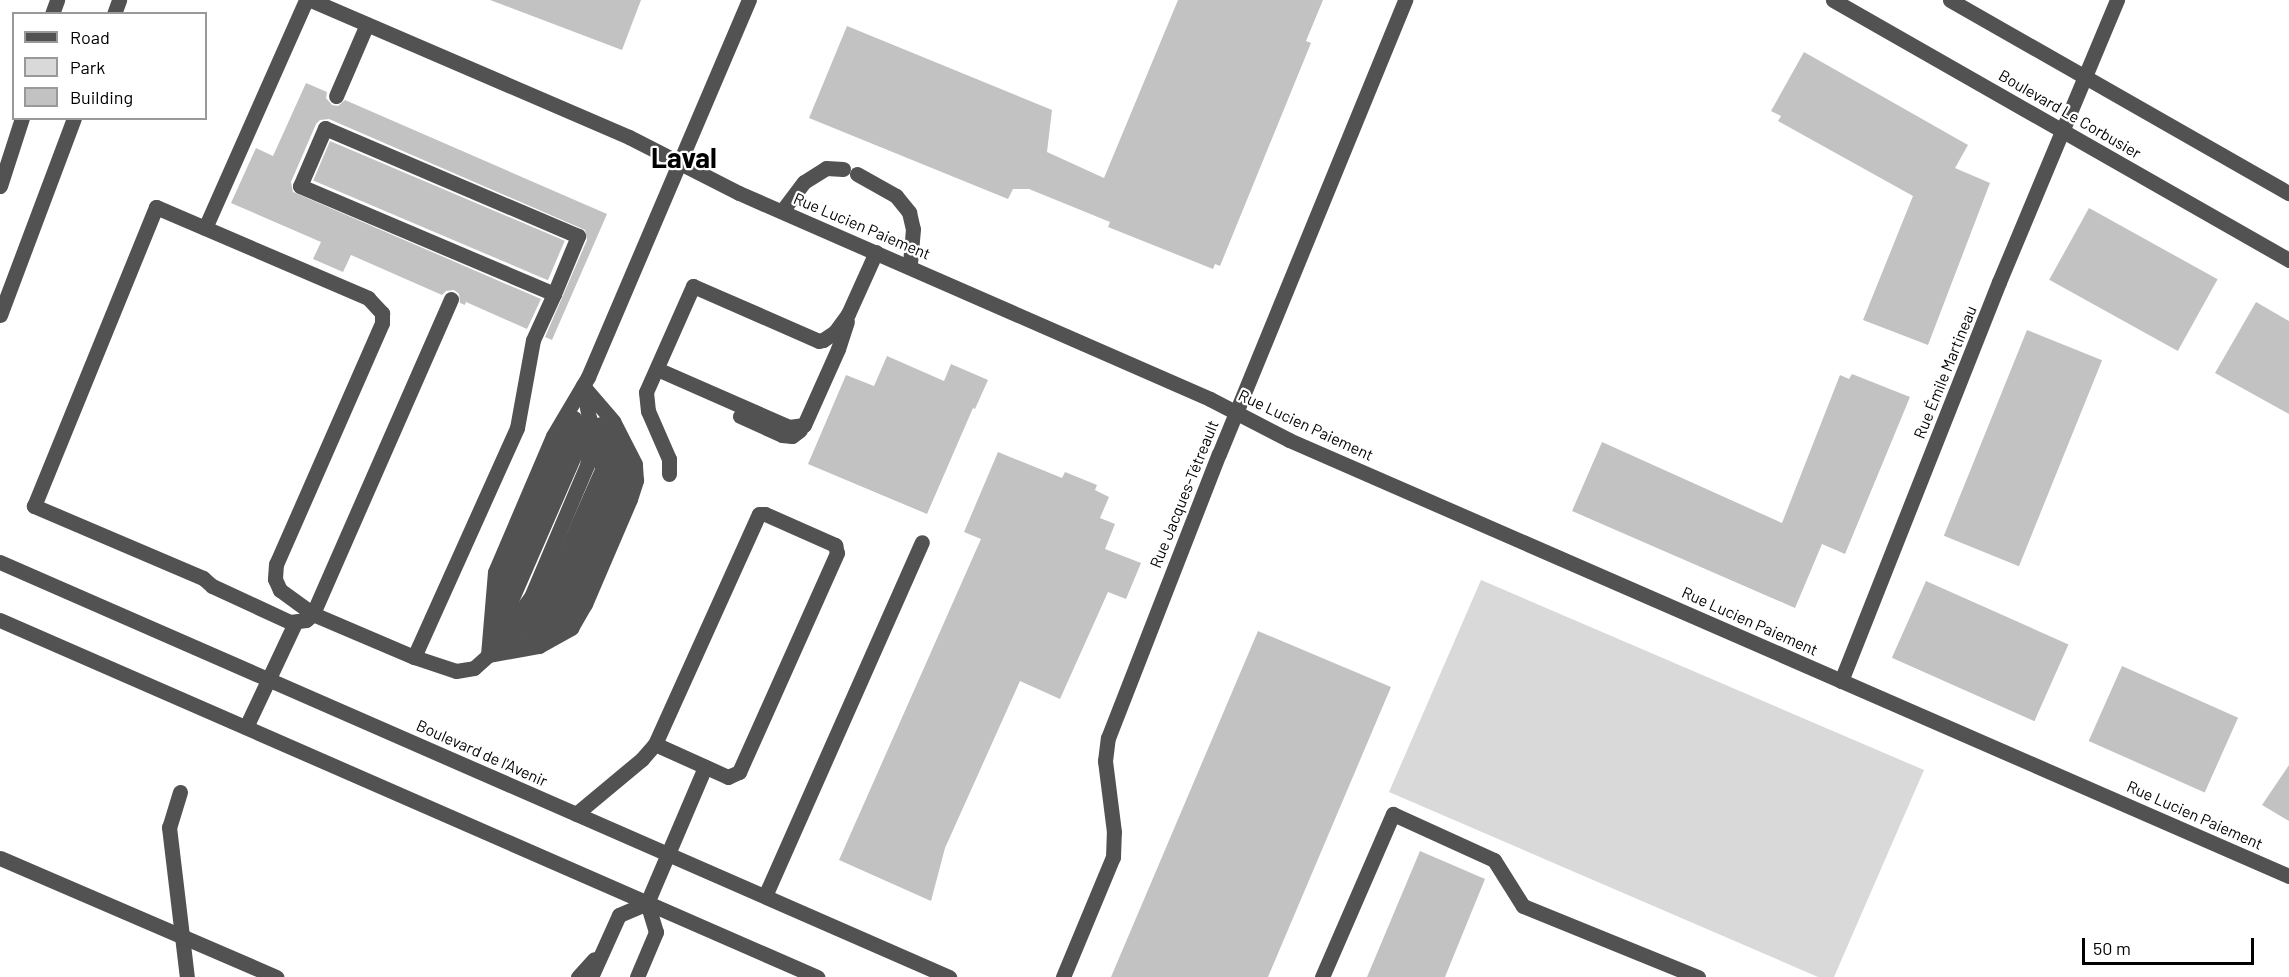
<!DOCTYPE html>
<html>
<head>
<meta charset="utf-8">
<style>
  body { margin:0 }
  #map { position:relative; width:2289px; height:977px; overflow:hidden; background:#fff; font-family:Barlow,sans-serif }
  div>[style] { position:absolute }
  .green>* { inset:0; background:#d9d9d9 }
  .building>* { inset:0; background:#c2c2c2; transform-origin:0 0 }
  .minor>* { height:15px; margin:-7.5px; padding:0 7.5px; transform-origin:7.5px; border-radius:7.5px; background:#525252 }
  span { translate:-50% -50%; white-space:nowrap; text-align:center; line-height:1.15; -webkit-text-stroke:4.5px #fff; paint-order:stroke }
  .street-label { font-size:16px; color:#000 }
  .town-label { font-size:28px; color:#000; font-weight:700 }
  .legend { position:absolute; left:12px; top:12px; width:195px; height:108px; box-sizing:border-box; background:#fff; border:2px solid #999; margin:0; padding:8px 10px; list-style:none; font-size:18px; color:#000 }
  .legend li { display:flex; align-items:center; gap:12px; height:30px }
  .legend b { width:30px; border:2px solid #999 }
  .scale { position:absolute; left:2082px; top:938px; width:172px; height:27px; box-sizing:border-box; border:3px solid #000; border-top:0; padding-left:8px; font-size:18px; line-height:21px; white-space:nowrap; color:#000; -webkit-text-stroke:4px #fff; paint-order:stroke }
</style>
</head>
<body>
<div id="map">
  <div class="green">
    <div style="clip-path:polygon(1481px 580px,1924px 770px,1834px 977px,1818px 977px,1389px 792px)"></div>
  </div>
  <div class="building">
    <div style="clip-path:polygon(490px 0,641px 0,622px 50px)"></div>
    <div style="clip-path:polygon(1178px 0,1323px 0,1306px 41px,1311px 43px,1220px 266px,1215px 264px,1213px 269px,1108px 227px,1110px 222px,1029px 189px,1013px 189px,1008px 199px,809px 118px,847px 26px,1052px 110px,1047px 152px,1104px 178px)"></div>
    <div style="clip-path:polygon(1804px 52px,1968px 145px,1955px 168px,1990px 183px,1928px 345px,1863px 320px,1913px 196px,1778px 121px,1781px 116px,1771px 111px)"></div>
    <div style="clip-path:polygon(306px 83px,327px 92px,326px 98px,332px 105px,338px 106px,345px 100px,607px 214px,552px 340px,545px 337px,587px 240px,585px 230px,329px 119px,320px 120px,316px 124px,291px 182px,293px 192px,541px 299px,527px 329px,466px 302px,465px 305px,460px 303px,459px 294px,454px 290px,446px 291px,442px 295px,351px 255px,343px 272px,313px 259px,321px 242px,231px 203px,256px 148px,273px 156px)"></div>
    <div style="left:330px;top:141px;width:255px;height:43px;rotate:23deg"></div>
    <div style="left:2089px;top:208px;width:147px;height:82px;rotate:29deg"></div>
    <div style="clip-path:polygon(2256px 302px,2289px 321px,2289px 414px,2215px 373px)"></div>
    <div style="left:2027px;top:330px;width:81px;height:222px;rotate:22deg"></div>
    <div style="clip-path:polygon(887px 356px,944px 381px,951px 364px,988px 380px,975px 409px,973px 408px,927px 514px,808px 464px,846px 375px,874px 386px)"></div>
    <div style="clip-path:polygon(1852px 374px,1910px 397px,1845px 554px,1822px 544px,1795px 608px,1572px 511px,1602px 442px,1782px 523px,1840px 375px,1849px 379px)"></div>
    <div style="clip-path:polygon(998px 452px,1062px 478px,1065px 472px,1097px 485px,1095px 490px,1109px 497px,1100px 518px,1115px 524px,1105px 549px,1141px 563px,1126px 599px,1108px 592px,1060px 699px,1020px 681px,945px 848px,931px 901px,839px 860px,981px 539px,964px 532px)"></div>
    <div style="left:1926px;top:581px;width:156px;height:84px;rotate:24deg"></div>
    <div style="clip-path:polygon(1258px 631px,1391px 687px,1268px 977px,1111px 977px)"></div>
    <div style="left:2122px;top:666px;width:127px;height:82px;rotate:24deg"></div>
    <div style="clip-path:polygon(2289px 765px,2289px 821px,2262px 805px)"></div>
    <div style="clip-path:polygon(1420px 851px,1485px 879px,1445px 977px,1367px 977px)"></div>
  </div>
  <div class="minor">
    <div style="left:311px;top:0;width:346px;rotate:23.3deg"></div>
    <div style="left:629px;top:137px;width:123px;rotate:27deg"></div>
    <div style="left:739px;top:193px;width:514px;rotate:23.62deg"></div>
    <div style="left:1210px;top:399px;width:89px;rotate:27.4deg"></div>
    <div style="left:1289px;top:440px;width:1091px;rotate:23.56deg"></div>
    <div style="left:1833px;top:0;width:525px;rotate:29.69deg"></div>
    <div style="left:1950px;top:0;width:390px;rotate:29.7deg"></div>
    <div style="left:52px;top:14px;width:15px;rotate:-70deg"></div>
    <div style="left:114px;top:14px;width:15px;rotate:-70deg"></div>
    <div style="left:336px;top:96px;width:78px;rotate:-66.7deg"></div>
    <div style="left:857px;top:174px;width:45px;rotate:29.4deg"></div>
    <div style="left:896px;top:196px;width:21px;rotate:51deg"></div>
    <div style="left:909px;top:212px;width:17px;rotate:77deg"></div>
    <div style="left:913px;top:229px;width:37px;rotate:95deg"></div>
    <div style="left:0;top:186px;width:71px;rotate:-72.1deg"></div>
    <div style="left:782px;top:211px;width:36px;rotate:-53deg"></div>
    <div style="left:804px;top:182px;width:26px;rotate:-32deg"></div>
    <div style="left:826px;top:168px;width:17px;rotate:3deg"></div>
    <div style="left:205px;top:228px;width:249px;rotate:-66.1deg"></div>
    <div style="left:451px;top:299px;width:344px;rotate:113.7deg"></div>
    <div style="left:313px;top:614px;width:9px;rotate:139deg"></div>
    <div style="left:306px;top:620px;width:16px;rotate:173deg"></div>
    <div style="left:290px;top:622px;width:86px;rotate:-155.2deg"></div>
    <div style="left:212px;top:586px;width:12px;rotate:-138deg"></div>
    <div style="left:203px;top:578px;width:184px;rotate:-156.9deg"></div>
    <div style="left:34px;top:506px;width:323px;rotate:-67.8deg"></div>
    <div style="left:156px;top:207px;width:231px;rotate:23.2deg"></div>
    <div style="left:368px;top:298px;width:21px;rotate:47deg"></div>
    <div style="left:382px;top:313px;width:10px;rotate:90deg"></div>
    <div style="left:382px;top:323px;width:263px;rotate:113.7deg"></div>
    <div style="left:276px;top:564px;width:15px;rotate:94deg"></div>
    <div style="left:275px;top:579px;width:12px;rotate:66deg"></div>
    <div style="left:280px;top:590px;width:41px;rotate:36deg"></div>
    <div style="left:313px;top:614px;width:110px;rotate:23.1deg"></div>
    <div style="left:414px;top:657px;width:44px;rotate:18.4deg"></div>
    <div style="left:456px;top:671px;width:18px;rotate:-9deg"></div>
    <div style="left:474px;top:668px;width:90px;rotate:-41.8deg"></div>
    <div style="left:541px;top:608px;width:151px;rotate:-66.2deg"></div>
    <div style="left:602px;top:470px;width:17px;rotate:-90deg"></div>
    <div style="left:602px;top:453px;width:37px;rotate:-110deg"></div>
    <div style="left:589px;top:418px;width:33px;rotate:-101deg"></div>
    <div style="left:0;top:315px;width:210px;rotate:-69.4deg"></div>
    <div style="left:657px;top:369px;width:144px;rotate:23.7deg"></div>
    <div style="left:789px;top:427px;width:15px;rotate:-8deg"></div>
    <div style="left:804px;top:425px;width:83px;rotate:-65.9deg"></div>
    <div style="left:838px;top:349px;width:29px;rotate:-72deg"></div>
    <div style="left:740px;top:416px;width:46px;rotate:24.3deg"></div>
    <div style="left:782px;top:435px;width:10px;rotate:6deg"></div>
    <div style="left:792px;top:436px;width:10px;rotate:-37deg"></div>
    <div style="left:669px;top:474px;width:15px;rotate:-90deg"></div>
    <div style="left:669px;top:459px;width:52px;rotate:-113.6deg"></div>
    <div style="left:648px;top:411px;width:19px;rotate:-96deg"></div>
    <div style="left:646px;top:392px;width:116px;rotate:-66.1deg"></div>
    <div style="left:693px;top:286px;width:137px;rotate:23.6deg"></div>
    <div style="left:819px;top:341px;width:4px;rotate:-14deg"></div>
    <div style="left:823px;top:340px;width:14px;rotate:-34deg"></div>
    <div style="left:835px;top:332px;width:22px;rotate:-54deg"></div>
    <div style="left:848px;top:314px;width:68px;rotate:-65.7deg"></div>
    <div style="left:0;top:562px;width:1036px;rotate:23.62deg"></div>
    <div style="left:499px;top:610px;width:24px;rotate:-78deg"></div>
    <div style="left:504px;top:587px;width:183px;rotate:-67.5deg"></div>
    <div style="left:0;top:620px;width:892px;rotate:23.6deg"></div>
    <div style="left:509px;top:627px;width:37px;rotate:-54deg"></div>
    <div style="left:531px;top:597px;width:143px;rotate:-67deg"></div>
    <div style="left:587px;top:465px;width:16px;rotate:-79deg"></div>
    <div style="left:590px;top:449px;width:15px;rotate:-98deg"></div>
    <div style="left:532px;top:628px;width:17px;rotate:-31deg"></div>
    <div style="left:547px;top:619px;width:15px;rotate:-53deg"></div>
    <div style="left:556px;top:607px;width:149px;rotate:-66.7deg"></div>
    <div style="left:615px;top:470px;width:17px;rotate:-93deg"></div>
    <div style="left:614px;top:453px;width:32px;rotate:-116deg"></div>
    <div style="left:496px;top:635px;width:198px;rotate:-66.5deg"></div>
    <div style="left:575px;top:453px;width:31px;rotate:-81deg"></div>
    <div style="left:516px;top:644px;width:39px;rotate:-24deg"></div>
    <div style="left:552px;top:628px;width:12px;rotate:-35deg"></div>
    <div style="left:562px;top:621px;width:10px;rotate:-61deg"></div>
    <div style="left:567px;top:612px;width:149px;rotate:-66.7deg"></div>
    <div style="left:626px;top:475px;width:22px;rotate:-100deg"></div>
    <div style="left:488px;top:655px;width:83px;rotate:-85.2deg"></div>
    <div style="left:495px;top:572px;width:148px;rotate:-66.9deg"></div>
    <div style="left:553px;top:436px;width:69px;rotate:-59.3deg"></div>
    <div style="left:588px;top:377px;width:410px;rotate:-66.9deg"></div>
    <div style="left:488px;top:655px;width:52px;rotate:-10deg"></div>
    <div style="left:539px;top:646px;width:37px;rotate:-29deg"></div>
    <div style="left:571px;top:628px;width:28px;rotate:-60deg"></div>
    <div style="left:585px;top:604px;width:114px;rotate:-66.8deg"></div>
    <div style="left:630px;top:499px;width:20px;rotate:-72deg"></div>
    <div style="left:636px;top:480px;width:16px;rotate:-94deg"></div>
    <div style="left:635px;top:464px;width:48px;rotate:-117.1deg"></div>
    <div style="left:613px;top:421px;width:46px;rotate:-130.6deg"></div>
    <div style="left:414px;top:657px;width:251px;rotate:-65.8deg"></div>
    <div style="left:517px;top:428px;width:89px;rotate:-79.7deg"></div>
    <div style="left:533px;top:340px;width:51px;rotate:-65.5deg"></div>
    <div style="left:554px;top:294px;width:63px;rotate:-67.5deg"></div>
    <div style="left:578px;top:236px;width:275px;rotate:-156.9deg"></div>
    <div style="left:325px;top:128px;width:63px;rotate:113.3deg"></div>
    <div style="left:300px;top:186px;width:276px;rotate:23deg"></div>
    <div style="left:1841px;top:681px;width:429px;rotate:-68.4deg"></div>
    <div style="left:1999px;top:282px;width:306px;rotate:-67.3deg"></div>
    <div style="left:246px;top:727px;width:115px;rotate:-64.8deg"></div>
    <div style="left:180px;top:792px;width:37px;rotate:107deg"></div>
    <div style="left:169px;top:827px;width:151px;rotate:83.2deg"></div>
    <div style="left:576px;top:814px;width:86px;rotate:-39.8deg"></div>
    <div style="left:642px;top:759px;width:20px;rotate:-49deg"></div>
    <div style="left:655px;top:744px;width:252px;rotate:-65.7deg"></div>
    <div style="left:759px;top:514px;width:6px"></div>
    <div style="left:765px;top:514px;width:77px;rotate:23.9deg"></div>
    <div style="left:835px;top:545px;width:8px;rotate:76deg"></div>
    <div style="left:837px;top:553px;width:240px;rotate:114.1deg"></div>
    <div style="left:739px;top:772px;width:12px;rotate:156deg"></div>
    <div style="left:728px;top:777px;width:80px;rotate:-155.7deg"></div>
    <div style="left:0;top:858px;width:301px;rotate:23.3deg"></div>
    <div style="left:765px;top:896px;width:387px;rotate:-66.1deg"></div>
    <div style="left:578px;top:977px;width:24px;rotate:-48deg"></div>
    <div style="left:591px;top:977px;width:68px;rotate:-65.7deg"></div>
    <div style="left:619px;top:915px;width:30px;rotate:-23deg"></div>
    <div style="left:647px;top:903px;width:148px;rotate:-66.9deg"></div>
    <div style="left:637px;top:977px;width:49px;rotate:-67.1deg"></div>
    <div style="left:656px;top:932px;width:30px;rotate:-107deg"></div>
    <div style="left:1063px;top:977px;width:130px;rotate:-67.4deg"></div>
    <div style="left:1113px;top:857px;width:25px;rotate:-88deg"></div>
    <div style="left:1114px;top:832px;width:72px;rotate:-97.2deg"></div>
    <div style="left:1105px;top:761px;width:23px;rotate:-83deg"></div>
    <div style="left:1108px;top:738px;width:305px;rotate:-68.7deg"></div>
    <div style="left:1219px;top:454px;width:491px;rotate:-67.7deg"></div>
    <div style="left:1322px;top:977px;width:178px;rotate:-66.5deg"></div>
    <div style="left:1393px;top:814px;width:111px;rotate:24.5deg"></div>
    <div style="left:1494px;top:860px;width:54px;rotate:57.8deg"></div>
    <div style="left:1523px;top:906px;width:189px;rotate:22.1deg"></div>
  </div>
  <div class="street-label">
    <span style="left:2070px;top:114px;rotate:30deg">Boulevard Le Corbusier</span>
    <span style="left:862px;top:226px;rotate:23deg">Rue Lucien Paiement</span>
    <span style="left:1945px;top:372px;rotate:-68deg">Rue Émile Martineau</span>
    <span style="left:1306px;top:425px;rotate:25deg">Rue Lucien Paiement</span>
    <span style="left:1184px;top:494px;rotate:-68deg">Rue Jacques-Tétreault</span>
    <span style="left:1750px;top:621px;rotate:24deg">Rue Lucien Paiement</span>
    <span style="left:482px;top:753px;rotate:24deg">Boulevard de l'Avenir</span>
    <span style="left:2195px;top:815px;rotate:24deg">Rue Lucien Paiement</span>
  </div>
  <div class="town-label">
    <span style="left:684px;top:157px">Laval</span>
  </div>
  <ul class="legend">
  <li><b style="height:8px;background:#525252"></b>Road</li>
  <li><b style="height:16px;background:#d9d9d9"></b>Park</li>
  <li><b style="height:16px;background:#c2c2c2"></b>Building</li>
  </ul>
  <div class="scale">50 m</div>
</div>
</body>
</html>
